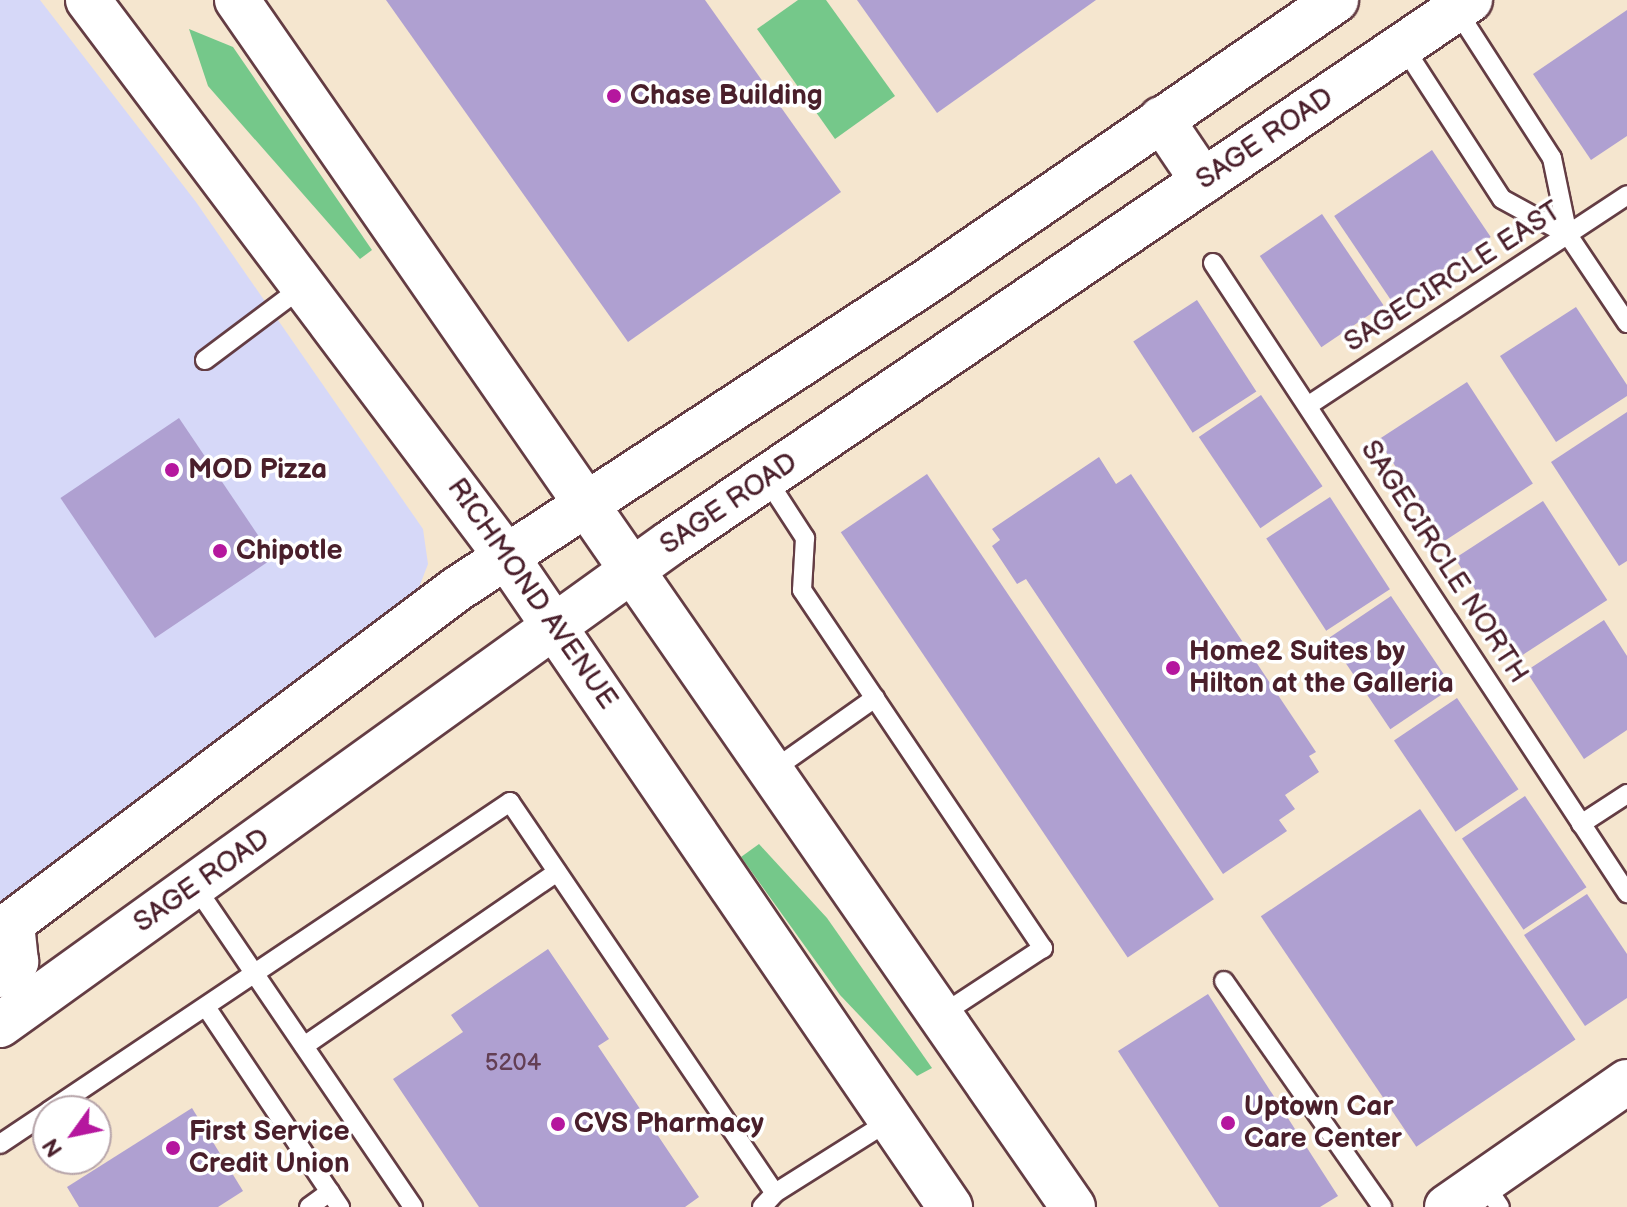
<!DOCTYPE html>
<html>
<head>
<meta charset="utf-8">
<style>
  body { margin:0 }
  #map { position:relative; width:1627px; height:1207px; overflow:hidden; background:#f5e6cf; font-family:"Balsamiq Sans",sans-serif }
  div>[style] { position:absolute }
  .built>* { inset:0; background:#d6d8f8 }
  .green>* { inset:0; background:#75c88a }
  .building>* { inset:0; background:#afa0d1; transform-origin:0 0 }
  .roads { filter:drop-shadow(2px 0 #643d44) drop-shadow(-2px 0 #643d44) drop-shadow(0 2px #643d44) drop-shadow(0 -2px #643d44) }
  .lane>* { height:18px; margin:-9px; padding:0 9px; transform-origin:9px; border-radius:9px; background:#fff }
  .secondary>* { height:44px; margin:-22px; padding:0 22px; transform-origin:22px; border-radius:22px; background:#fff }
  .dots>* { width:22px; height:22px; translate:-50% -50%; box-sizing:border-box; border:4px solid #fff; border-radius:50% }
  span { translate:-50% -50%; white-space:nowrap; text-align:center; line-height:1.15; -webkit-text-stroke:7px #fff; paint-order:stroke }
  .number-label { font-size:24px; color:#633f54 }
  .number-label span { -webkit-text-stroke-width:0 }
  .poi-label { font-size:28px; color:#4a1f2b; font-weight:700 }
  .left { translate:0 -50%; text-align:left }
  .street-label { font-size:28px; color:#4a1f2b }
  .north { position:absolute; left:32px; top:1095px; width:80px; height:80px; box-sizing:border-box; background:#fff; border:2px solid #b7a5aa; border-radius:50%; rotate:237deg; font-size:22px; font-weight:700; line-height:32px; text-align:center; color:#4a1f2b }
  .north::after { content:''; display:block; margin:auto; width:28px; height:36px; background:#b5179e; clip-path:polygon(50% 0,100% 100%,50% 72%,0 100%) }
</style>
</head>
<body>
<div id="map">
  <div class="built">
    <div style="clip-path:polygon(0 0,40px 0,196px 202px,423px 529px,428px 564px,420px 585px,404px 602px,0 903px)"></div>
  </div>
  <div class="green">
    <div style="clip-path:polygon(798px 0,826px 0,895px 96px,835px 139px,757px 29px)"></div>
    <div style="clip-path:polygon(189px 29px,233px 47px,372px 250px,360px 259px,208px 86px)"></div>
    <div style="clip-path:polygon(759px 844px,827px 918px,932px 1068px,917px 1076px,840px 995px,741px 857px)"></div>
  </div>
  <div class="building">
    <div style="clip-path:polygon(386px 0,705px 0,841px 192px,628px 342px)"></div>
    <div style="clip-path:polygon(857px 0,1096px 0,937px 113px)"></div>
    <div style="clip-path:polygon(1627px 10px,1627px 136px,1591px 160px,1533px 74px)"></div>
    <div style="left:1432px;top:150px;width:105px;height:118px;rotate:56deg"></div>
    <div style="left:1322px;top:214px;width:110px;height:75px;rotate:56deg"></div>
    <div style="left:1197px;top:300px;width:109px;height:76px;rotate:57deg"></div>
    <div style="clip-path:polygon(1576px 307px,1627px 385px,1627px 396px,1556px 442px,1500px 356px)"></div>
    <div style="left:1467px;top:382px;width:121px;height:106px;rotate:57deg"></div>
    <div style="left:1261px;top:395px;width:110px;height:75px;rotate:56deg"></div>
    <div style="clip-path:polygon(1627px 412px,1627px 561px,1619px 566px,1551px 462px)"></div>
    <div style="left:179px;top:418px;width:169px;height:143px;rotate:56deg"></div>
    <div style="clip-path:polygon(1099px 457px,1116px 484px,1131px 474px,1316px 752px,1309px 756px,1319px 772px,1285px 795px,1295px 809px,1279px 820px,1287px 831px,1223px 874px,1026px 579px,1017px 584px,992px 546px,1000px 540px,992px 529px)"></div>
    <div style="left:927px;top:474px;width:513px;height:104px;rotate:56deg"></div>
    <div style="left:1330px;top:497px;width:110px;height:76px;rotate:57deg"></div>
    <div style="left:1543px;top:501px;width:118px;height:105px;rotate:57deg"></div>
    <div style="left:1391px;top:596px;width:110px;height:75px;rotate:56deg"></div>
    <div style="clip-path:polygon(1604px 620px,1627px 656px,1627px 730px,1584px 759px,1526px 671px)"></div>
    <div style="left:1457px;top:698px;width:110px;height:76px;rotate:56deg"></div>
    <div style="left:1525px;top:796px;width:110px;height:76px;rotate:56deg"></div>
    <div style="left:1420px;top:809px;width:278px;height:192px;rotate:56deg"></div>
    <div style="clip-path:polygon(1587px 894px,1627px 954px,1627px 998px,1585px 1026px,1524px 935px)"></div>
    <div style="clip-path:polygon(548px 949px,609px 1039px,598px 1046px,699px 1197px,685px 1207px,479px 1207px,393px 1079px,463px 1032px,451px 1015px)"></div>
    <div style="clip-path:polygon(1208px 994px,1338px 1196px,1320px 1207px,1219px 1207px,1118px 1051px)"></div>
    <div style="clip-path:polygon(192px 1108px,243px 1191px,218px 1207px,79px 1207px,67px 1187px)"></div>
  </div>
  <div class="roads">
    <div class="lane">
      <div style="left:1456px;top:9px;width:177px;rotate:57.2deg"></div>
      <div style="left:1552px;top:158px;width:79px;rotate:78.3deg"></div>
      <div style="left:1403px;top:46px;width:182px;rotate:57.1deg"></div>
      <div style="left:1502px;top:199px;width:75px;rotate:28.6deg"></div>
      <div style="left:1568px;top:235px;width:106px;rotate:56.2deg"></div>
      <div style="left:1213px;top:263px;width:754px;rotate:56.69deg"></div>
      <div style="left:205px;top:360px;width:125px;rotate:-36.9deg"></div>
      <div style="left:1309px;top:405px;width:381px;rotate:-33.4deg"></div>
      <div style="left:766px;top:478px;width:72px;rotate:57deg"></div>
      <div style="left:805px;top:538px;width:52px;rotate:93.3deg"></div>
      <div style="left:802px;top:590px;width:432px;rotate:56.1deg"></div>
      <div style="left:1043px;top:948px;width:122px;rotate:146.7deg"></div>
      <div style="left:773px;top:770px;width:125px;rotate:-35.2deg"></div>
      <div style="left:1581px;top:824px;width:55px;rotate:-33.1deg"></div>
      <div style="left:195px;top:886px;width:388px;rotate:55.8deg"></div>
      <div style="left:1224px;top:981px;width:276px;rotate:55deg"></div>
      <div style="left:206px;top:1007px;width:241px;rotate:56.2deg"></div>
      <div style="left:304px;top:1046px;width:307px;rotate:-34.5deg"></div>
      <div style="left:49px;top:1111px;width:555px;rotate:-33.83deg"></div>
      <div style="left:510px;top:802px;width:472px;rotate:55.9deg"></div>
      <div style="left:0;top:1144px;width:58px;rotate:-33.7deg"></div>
      <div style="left:1483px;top:1182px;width:30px;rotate:56deg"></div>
      <div style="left:309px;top:1207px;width:26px;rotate:-36deg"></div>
      <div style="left:762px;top:1207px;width:19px;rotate:-47deg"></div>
      <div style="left:775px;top:1193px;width:137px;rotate:-32.2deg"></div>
    </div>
    <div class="secondary">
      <div style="left:88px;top:0;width:696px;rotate:53.06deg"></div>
      <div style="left:506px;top:556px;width:788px;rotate:55.7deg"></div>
      <div style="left:237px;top:0;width:1468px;rotate:55.29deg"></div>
      <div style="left:1161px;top:119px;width:75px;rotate:55.9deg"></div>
      <div style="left:0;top:932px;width:571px;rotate:-36.89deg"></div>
      <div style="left:457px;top:589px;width:564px;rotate:-33.21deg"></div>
      <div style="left:929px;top:280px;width:494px;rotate:-34.5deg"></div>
      <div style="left:0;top:975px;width:21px;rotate:-39deg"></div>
      <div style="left:16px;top:962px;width:38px;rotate:-96deg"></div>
      <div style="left:0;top:1025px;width:825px;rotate:-35.73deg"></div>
      <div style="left:670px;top:543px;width:967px;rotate:-34.17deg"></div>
      <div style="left:1447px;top:1207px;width:219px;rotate:-34.8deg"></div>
    </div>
  </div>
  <div class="dots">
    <div style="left:614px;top:96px;background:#b5179e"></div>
    <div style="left:172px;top:470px;background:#b5179e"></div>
    <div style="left:220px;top:551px;background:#b5179e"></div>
    <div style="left:1173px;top:668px;background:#b5179e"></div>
    <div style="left:1228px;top:1123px;background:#b5179e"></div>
    <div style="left:558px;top:1124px;background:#b5179e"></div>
    <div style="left:173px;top:1148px;background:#b5179e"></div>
  </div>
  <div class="number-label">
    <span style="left:513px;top:1063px">5204</span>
  </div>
  <div class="poi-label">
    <span class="left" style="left:630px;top:96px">Chase Building</span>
    <span class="left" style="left:188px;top:470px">MOD Pizza</span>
    <span class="left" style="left:236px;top:551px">Chipotle</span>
    <span class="left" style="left:1189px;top:668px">Home2 Suites by<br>Hilton at the Galleria</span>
    <span class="left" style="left:1244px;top:1123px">Uptown Car<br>Care Center</span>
    <span class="left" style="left:574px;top:1124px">CVS Pharmacy</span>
    <span class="left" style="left:189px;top:1148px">First Service<br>Credit Union</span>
  </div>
  <div class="street-label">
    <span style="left:1265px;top:139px;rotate:-34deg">SAGE ROAD</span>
    <span style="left:1453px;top:277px;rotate:-33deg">SAGECIRCLE EAST</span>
    <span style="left:729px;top:504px;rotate:-34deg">SAGE ROAD</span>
    <span style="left:1444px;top:562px;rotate:57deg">SAGECIRCLE NORTH</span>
    <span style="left:532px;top:594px;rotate:55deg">RICHMOND AVENUE</span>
    <span style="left:202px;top:881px;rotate:-35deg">SAGE ROAD</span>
  </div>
  <div class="north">N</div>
</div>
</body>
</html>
